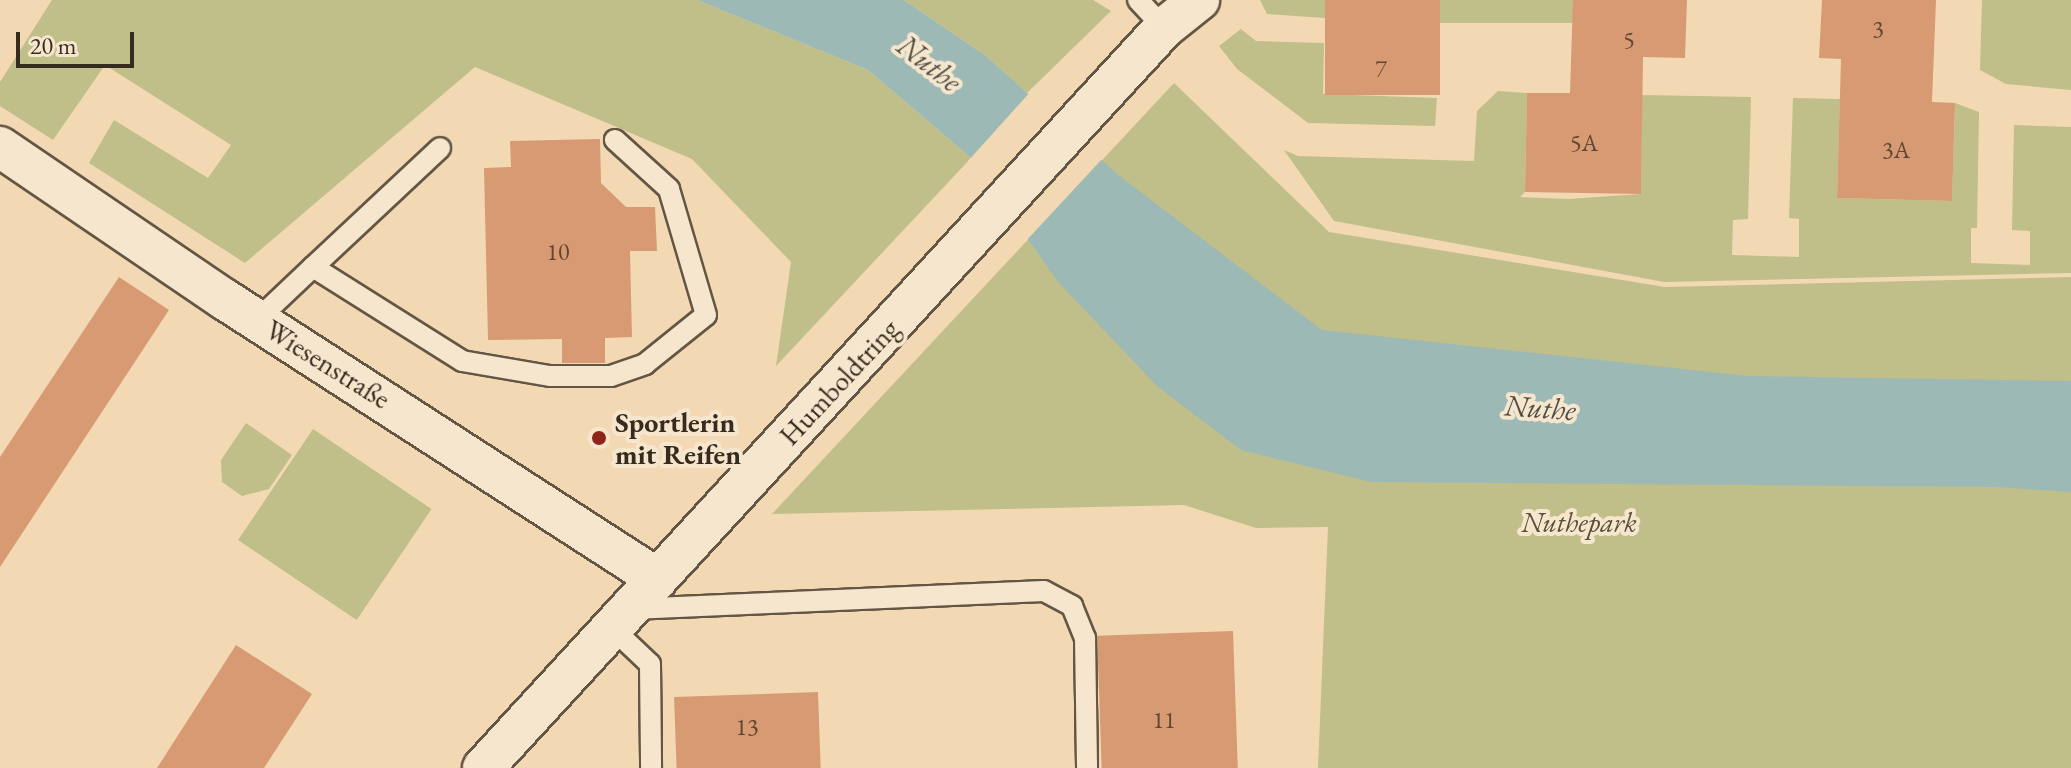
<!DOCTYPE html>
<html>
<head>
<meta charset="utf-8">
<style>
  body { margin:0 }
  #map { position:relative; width:2071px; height:768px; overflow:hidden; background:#f2d9b4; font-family:"EB Garamond",serif }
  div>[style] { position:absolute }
  .green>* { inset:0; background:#c0be89; transform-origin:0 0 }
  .water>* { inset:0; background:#9db9b5 }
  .pier>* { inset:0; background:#f2d9b4 }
  .building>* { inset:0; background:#d89a72; transform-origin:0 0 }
  .roads { filter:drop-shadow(2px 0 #645644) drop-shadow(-2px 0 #645644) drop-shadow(0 2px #645644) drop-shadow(0 -2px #645644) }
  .service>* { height:20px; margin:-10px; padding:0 10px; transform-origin:10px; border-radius:10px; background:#f7e6ce }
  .minor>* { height:40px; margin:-20px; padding:0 20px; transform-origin:20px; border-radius:20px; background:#f7e6ce }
  .dots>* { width:22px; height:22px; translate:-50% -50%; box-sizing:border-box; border:4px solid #f7e6ce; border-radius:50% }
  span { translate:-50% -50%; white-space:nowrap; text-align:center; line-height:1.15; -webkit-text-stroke:8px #f7e6ce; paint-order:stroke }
  .number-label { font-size:24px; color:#5e4733 }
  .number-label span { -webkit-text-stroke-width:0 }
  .street-label { font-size:28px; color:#352b1e }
  .poi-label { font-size:28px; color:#352b1e; font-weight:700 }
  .left { translate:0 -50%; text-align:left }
  .park-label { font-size:28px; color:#585039; font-style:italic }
  .water-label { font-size:30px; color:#4f4e44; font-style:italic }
  .scale { position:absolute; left:16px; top:32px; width:118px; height:36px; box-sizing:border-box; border:4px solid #352b1e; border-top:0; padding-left:10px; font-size:24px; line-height:28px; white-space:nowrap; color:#352b1e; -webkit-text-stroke:6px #f7e6ce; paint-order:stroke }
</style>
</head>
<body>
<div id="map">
  <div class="green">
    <div style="clip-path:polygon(52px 0,697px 0,868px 70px,971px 158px,776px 366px,791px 262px,692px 159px,475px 67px,245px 263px,89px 163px,114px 120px,208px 178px,231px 145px,105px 65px,53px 140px,0 106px,0 82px)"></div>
    <div style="clip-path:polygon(904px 0,1093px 0,1111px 11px,1027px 93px,986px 56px)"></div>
    <div style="clip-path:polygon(1260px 0,1325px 0,1325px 18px,1267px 14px)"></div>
    <div style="left:1440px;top:0;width:133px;height:23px"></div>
    <div style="clip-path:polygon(1982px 0,2071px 0,2071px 90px,2006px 84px,1980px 70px)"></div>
    <div style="clip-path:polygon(1241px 29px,1256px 41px,1324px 43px,1323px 94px,1437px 98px,1435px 126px,1308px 123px,1237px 69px,1219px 46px)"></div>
    <div style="clip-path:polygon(1174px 83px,1329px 232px,1665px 287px,2071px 277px,2071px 768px,1318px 768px,1328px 527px,1256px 528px,1184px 505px,772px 514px)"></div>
    <div style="clip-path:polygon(1498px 91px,1527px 93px,1525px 192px,1520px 197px,1568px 199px,1641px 194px,1642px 95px,1751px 97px,1748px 219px,1733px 220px,1732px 255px,1799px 257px,1799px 219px,1789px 218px,1793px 98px,1840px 99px,1837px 198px,1952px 201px,1955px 103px,1979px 112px,1977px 228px,1971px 228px,1971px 263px,2030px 265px,2030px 231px,2012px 230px,2014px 125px,2071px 127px,2071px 273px,1664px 282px,1334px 221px,1284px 150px,1298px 156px,1474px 161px,1477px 111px)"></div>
    <div style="clip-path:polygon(246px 423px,292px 455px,269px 489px,242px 496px,222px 482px,221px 460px)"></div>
    <div style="left:313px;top:429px;width:143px;height:134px;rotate:34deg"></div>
  </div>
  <div class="water">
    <div style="clip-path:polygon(697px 0,904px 0,986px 56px,1117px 174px,1322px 330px,1747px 376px,2071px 381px,2071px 492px,1996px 487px,1371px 482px,1241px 450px,1158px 387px,1058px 282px,971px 158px,868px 70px)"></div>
  </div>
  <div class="pier">
    <div style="clip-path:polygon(1031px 91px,1104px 157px,1025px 242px,968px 161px)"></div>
  </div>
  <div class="building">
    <div style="left:1325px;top:0;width:115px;height:95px"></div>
    <div style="clip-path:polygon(1573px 0,1687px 0,1685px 58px,1643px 57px,1641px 194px,1525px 192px,1527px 93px,1570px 93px)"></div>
    <div style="clip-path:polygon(1822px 0,1936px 0,1932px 102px,1955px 103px,1952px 201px,1837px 198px,1841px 59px,1819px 58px)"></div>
    <div style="clip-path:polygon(600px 139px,601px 183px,626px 207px,655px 207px,657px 251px,630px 251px,632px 337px,605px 338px,605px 363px,562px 363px,562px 339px,488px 340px,484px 168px,511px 167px,510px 141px)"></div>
    <div style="clip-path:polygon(119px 277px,169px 310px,0 567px,0 457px)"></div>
    <div style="left:1233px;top:631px;width:137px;height:136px;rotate:88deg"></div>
    <div style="clip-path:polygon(236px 645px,312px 694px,264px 768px,157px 768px)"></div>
    <div style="left:818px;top:692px;width:76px;height:144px;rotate:88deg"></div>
  </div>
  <div class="roads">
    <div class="service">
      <div style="left:1138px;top:0;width:38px;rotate:47deg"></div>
      <div style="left:313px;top:267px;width:174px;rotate:-43.1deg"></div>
      <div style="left:257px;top:320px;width:77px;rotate:-43.4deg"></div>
      <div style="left:313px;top:267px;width:176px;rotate:32.2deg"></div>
      <div style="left:462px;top:361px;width:89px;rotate:9.7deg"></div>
      <div style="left:550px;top:376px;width:61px"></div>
      <div style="left:611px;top:376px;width:36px;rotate:-19deg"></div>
      <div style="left:645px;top:364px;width:78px;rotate:-38.8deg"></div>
      <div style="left:706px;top:315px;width:131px;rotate:-106.4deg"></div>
      <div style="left:669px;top:189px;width:73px;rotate:-137.8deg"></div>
      <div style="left:632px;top:609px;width:412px;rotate:-2.5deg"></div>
      <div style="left:1044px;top:591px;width:32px;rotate:28deg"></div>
      <div style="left:1072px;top:606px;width:35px;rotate:68deg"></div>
      <div style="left:1085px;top:638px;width:130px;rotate:89.1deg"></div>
      <div style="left:612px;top:628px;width:52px;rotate:43.5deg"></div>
      <div style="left:650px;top:664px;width:104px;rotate:89.4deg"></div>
    </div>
    <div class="minor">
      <div style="left:0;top:147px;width:271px;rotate:34.2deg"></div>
      <div style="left:224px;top:299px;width:516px;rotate:32.83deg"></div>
      <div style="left:483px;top:768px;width:1006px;rotate:-47.38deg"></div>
      <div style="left:1164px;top:28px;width:45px;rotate:-38.7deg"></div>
    </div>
  </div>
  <div class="dots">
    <div style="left:599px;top:438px;background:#8f2418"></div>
  </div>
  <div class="number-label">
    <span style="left:1878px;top:29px">3</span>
    <span style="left:1629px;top:40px">5</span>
    <span style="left:1381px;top:69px">7</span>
    <span style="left:1584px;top:143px">5A</span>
    <span style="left:1896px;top:150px">3A</span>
    <span style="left:558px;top:252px">10</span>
    <span style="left:1164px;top:720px">11</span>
    <span style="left:747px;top:727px">13</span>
  </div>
  <div class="street-label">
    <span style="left:328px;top:364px;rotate:32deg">Wiesenstraße</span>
    <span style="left:839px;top:382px;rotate:-47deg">Humboldtring</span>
  </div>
  <div class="poi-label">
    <span class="left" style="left:615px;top:438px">Sportlerin<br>mit Reifen</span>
  </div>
  <div class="park-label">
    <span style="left:1579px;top:522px">Nuthepark</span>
  </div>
  <div class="water-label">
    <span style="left:929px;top:64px;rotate:38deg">Nuthe</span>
    <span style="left:1540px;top:408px;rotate:4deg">Nuthe</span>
  </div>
  <div class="scale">20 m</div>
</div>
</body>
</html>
